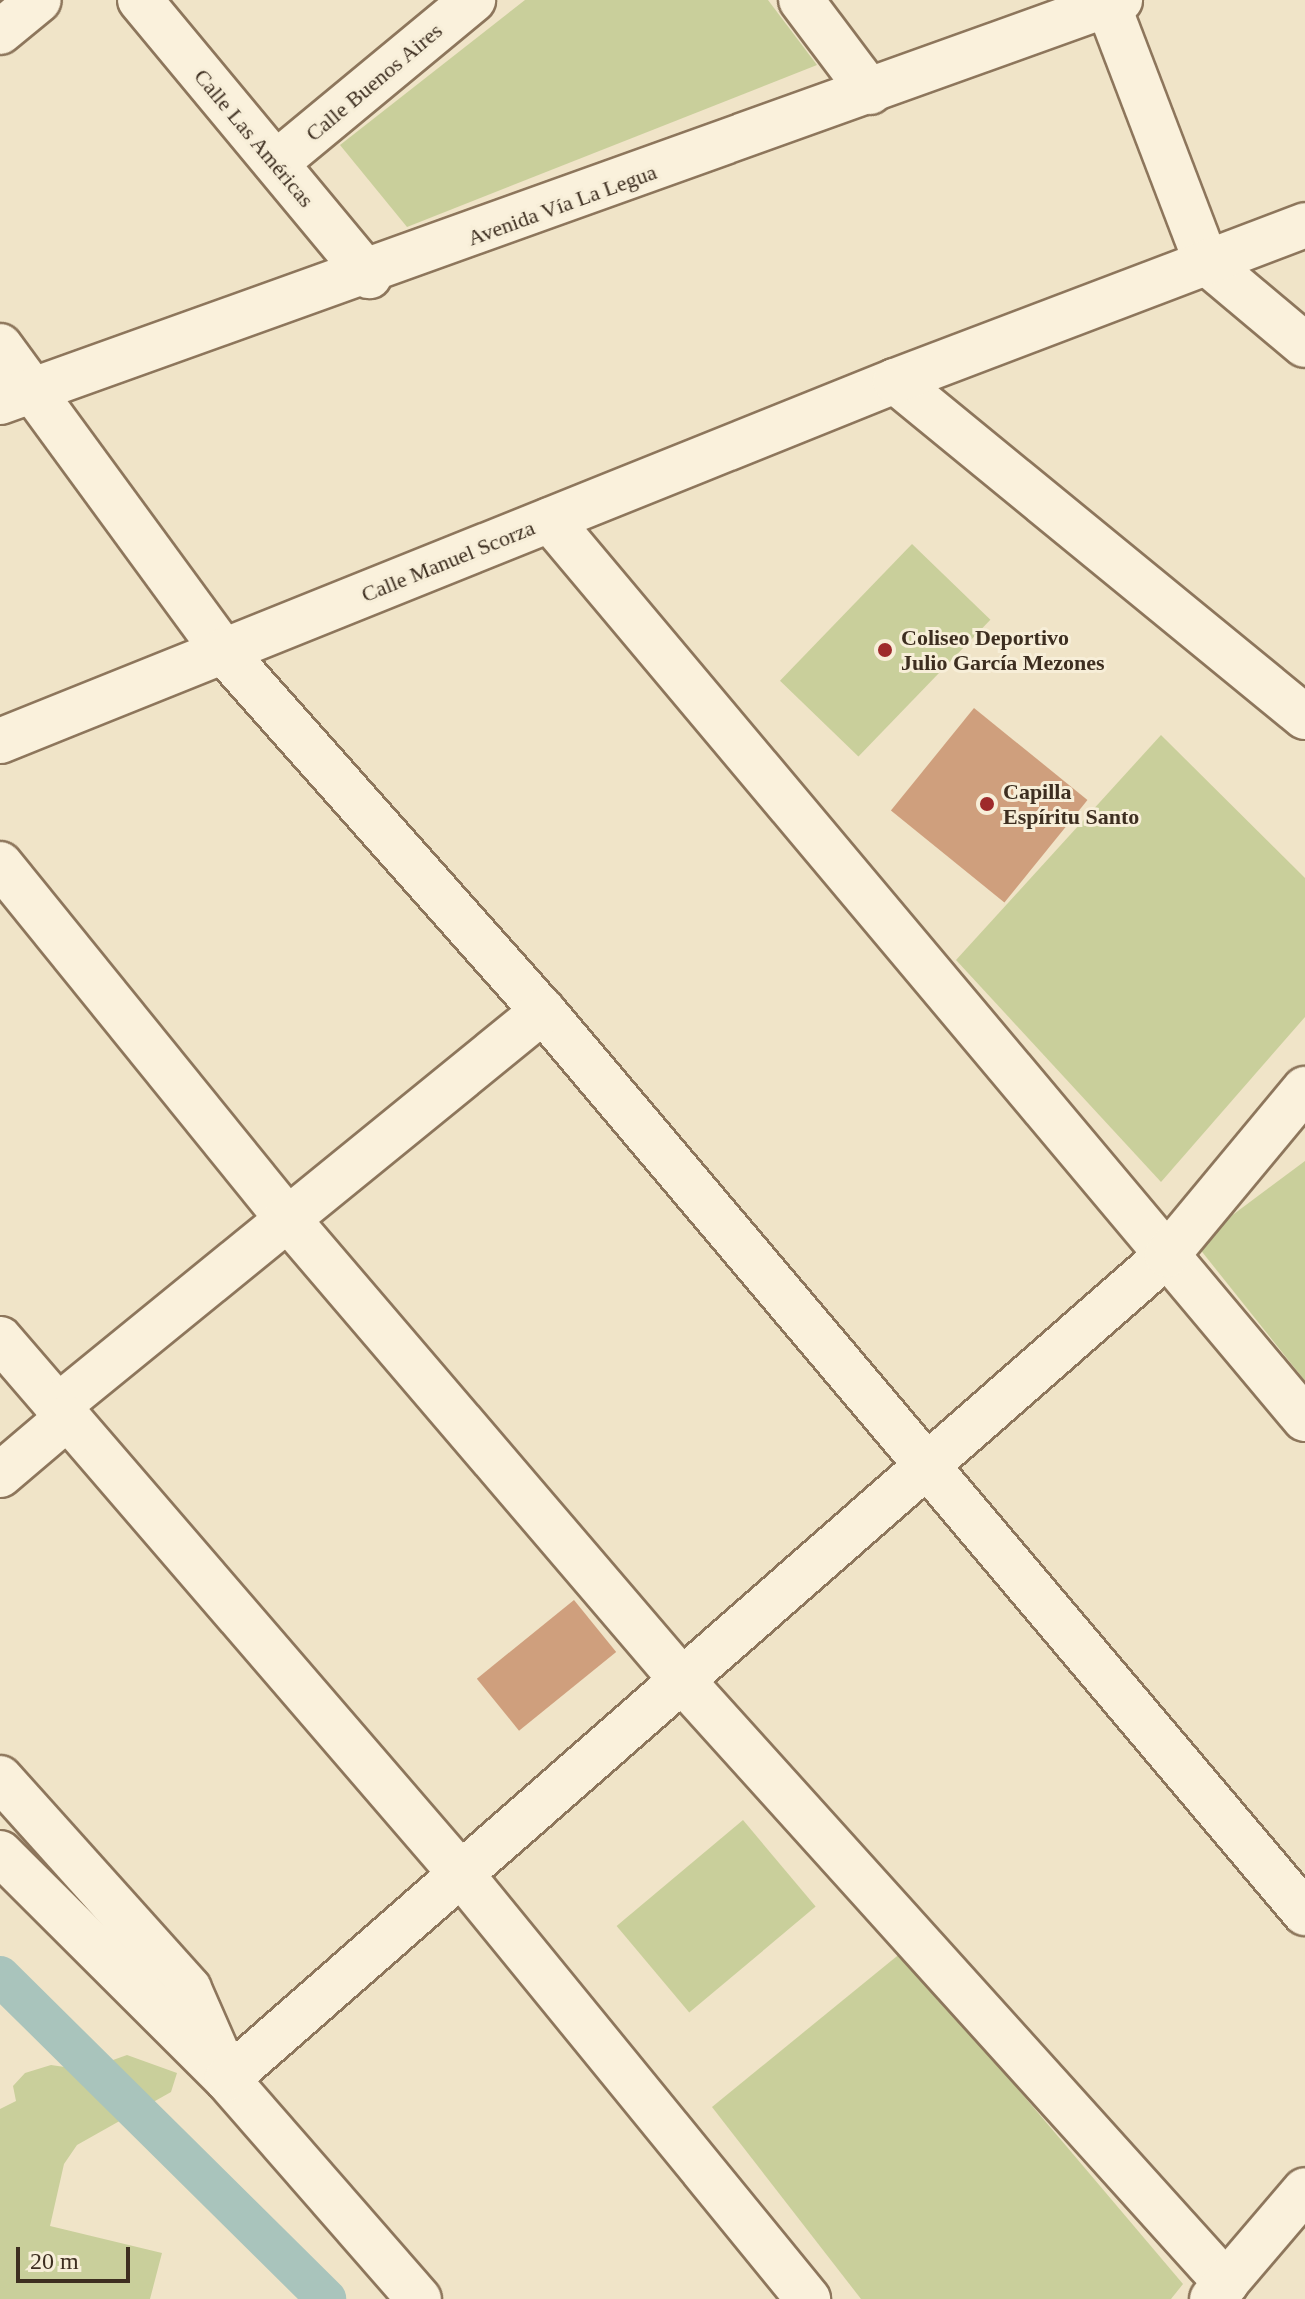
<!DOCTYPE html>
<html>
<head>
<meta charset="utf-8">
<style>
  body { margin:0 }
  #map { position:relative; width:1305px; height:2299px; overflow:hidden; background:#f0e4c8; font-family:Georgia,serif }
  div>[style] { position:absolute }
  .green>* { inset:0; background:#c9cf9b; transform-origin:0 0 }
  .canal>* { height:40px; margin:-20px; padding:0 20px; transform-origin:20px; border-radius:20px; background:#a9c4bc }
  .building>* { inset:0; background:#cf9f7d; transform-origin:0 0 }
  .roads { filter:drop-shadow(2px 0 #8d765c) drop-shadow(-2px 0 #8d765c) drop-shadow(0 2px #8d765c) drop-shadow(0 -2px #8d765c) }
  .minor>* { height:44px; margin:-22px; padding:0 22px; transform-origin:22px; border-radius:22px; background:#faf1dc }
  .dots>* { width:22px; height:22px; translate:-50% -50%; box-sizing:border-box; border:4px solid #f7eed8; border-radius:50% }
  span { translate:-50% -50%; white-space:nowrap; text-align:center; line-height:1.15; -webkit-text-stroke:6px #f7eed8; paint-order:stroke }
  .street-label { font-size:22px; color:#3d2e20 }
  .poi-label { font-size:22px; color:#3d2e20; font-weight:700 }
  .left { translate:0 -50%; text-align:left }
  .scale { position:absolute; left:16px; top:2247px; width:114px; height:36px; box-sizing:border-box; border:4px solid #3d2e20; border-top:0; padding-left:10px; font-size:24px; line-height:28px; white-space:nowrap; color:#3d2e20; -webkit-text-stroke:6px #f7eed8; paint-order:stroke }
</style>
</head>
<body>
<div id="map">
  <div class="green">
    <div style="clip-path:polygon(525px 0,768px 0,817px 65px,407px 227px,340px 145px)"></div>
    <div style="left:912px;top:544px;width:109px;height:190px;rotate:44deg"></div>
    <div style="clip-path:polygon(1161px 735px,1305px 878px,1305px 1017px,1161px 1182px,956px 960px)"></div>
    <div style="clip-path:polygon(1305px 1161px,1305px 1381px,1195px 1243px)"></div>
    <div style="left:743px;top:1820px;width:113px;height:165px;rotate:50deg"></div>
    <div style="clip-path:polygon(902px 1952px,1183px 2284px,1171px 2299px,861px 2299px,712px 2107px)"></div>
    <div style="clip-path:polygon(127px 2055px,177px 2073px,171px 2092px,77px 2145px,64px 2164px,50px 2226px,162px 2253px,150px 2299px,0 2299px,0 2109px,16px 2101px,13px 2086px,25px 2073px,51px 2065px,85px 2070px)"></div>
  </div>
  <div class="canal">
    <div style="left:0;top:1976px;width:459px;rotate:44.7deg"></div>
  </div>
  <div class="building">
    <div style="left:974px;top:708px;width:146px;height:132px;rotate:39deg"></div>
    <div style="left:574px;top:1600px;width:67px;height:125px;rotate:51deg"></div>
  </div>
  <div class="roads">
    <div class="minor">
      <div style="left:140px;top:0;width:359px;rotate:50.3deg"></div>
      <div style="left:801px;top:0;width:115px;rotate:53.1deg"></div>
      <div style="left:1108px;top:5px;width:275px;rotate:69.1deg"></div>
      <div style="left:1206px;top:262px;width:129px;rotate:40deg"></div>
      <div style="left:0;top:32px;width:50px;rotate:-39.4deg"></div>
      <div style="left:276px;top:163px;width:256px;rotate:-39.6deg"></div>
      <div style="left:0;top:346px;width:378px;rotate:53.8deg"></div>
      <div style="left:223px;top:651px;width:482px;rotate:48.4deg"></div>
      <div style="left:543px;top:1011px;width:1181px;rotate:49.81deg"></div>
      <div style="left:895px;top:381px;width:530px;rotate:39.34deg"></div>
      <div style="left:0;top:402px;width:1190px;rotate:-19.74deg"></div>
      <div style="left:550px;top:520px;width:1174px;rotate:49.98deg"></div>
      <div style="left:0;top:741px;width:965px;rotate:-21.91deg"></div>
      <div style="left:895px;top:381px;width:439px;rotate:-20.8deg"></div>
      <div style="left:0;top:864px;width:454px;rotate:51deg"></div>
      <div style="left:286px;top:1217px;width:608px;rotate:49.47deg"></div>
      <div style="left:681px;top:1679px;width:814px;rotate:47.94deg"></div>
      <div style="left:0;top:1339px;width:706px;rotate:49.25deg"></div>
      <div style="left:461px;top:1874px;width:549px;rotate:50.77deg"></div>
      <div style="left:57px;top:1407px;width:627px;rotate:-39.17deg"></div>
      <div style="left:0;top:1475px;width:88px;rotate:-40.4deg"></div>
      <div style="left:0;top:1778px;width:283px;rotate:48.1deg"></div>
      <div style="left:189px;top:1989px;width:80px;rotate:66.3deg"></div>
      <div style="left:0;top:1853px;width:320px;rotate:44.9deg"></div>
      <div style="left:227px;top:2079px;width:292px;rotate:48.9deg"></div>
      <div style="left:227px;top:2079px;width:1250px;rotate:-41.24deg"></div>
      <div style="left:1167px;top:1255px;width:216px;rotate:-50.3deg"></div>
      <div style="left:1212px;top:2299px;width:143px;rotate:-49.5deg"></div>
    </div>
  </div>
  <div class="dots">
    <div style="left:885px;top:650px;background:#9e2a2b"></div>
    <div style="left:987px;top:804px;background:#9e2a2b"></div>
  </div>
  <div class="street-label">
    <span style="left:374px;top:82px;rotate:-40deg">Calle Buenos Aires</span>
    <span style="left:254px;top:138px;rotate:50deg">Calle Las Américas</span>
    <span style="left:562px;top:205px;rotate:-20deg">Avenida Vía La Legua</span>
    <span style="left:448px;top:561px;rotate:-22deg">Calle Manuel Scorza</span>
  </div>
  <div class="poi-label">
    <span class="left" style="left:901px;top:650px">Coliseo Deportivo<br>Julio García Mezones</span>
    <span class="left" style="left:1003px;top:804px">Capilla<br>Espíritu Santo</span>
  </div>
  <div class="scale">20 m</div>
</div>
</body>
</html>
